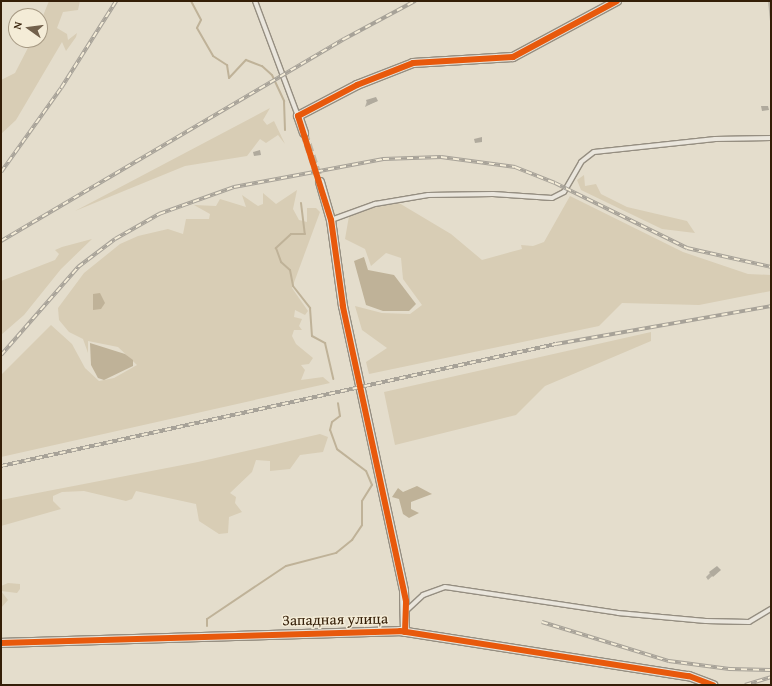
<!DOCTYPE html>
<html>
<head>
<meta charset="utf-8">
<style>
  body { margin:0 }
  #map { position:relative; width:772px; height:686px; overflow:hidden; background:#e4ddcc; font-family:"Gentium Book Plus",serif }
  div>[style] { position:absolute }
  .green>* { inset:0; background:#d8cdb5 }
  .water>* { inset:0; background:#bfb298 }
  .shadow>* { inset:0; background:#0003 }
  .stream>* { height:2px; margin:-1px; padding:0 1px; transform-origin:1px; border-radius:1px; background:#bfb298 }
  .building>* { inset:0; background:#b0aa9d }
  .minor-tunnel>* { height:8px; margin-top:-4px; transform-origin:0; background:repeating-linear-gradient(90deg,#c1b7a5 0 8px,transparent 0 12px) }
  .roads { filter:drop-shadow(1px 0 #958e81) drop-shadow(-1px 0 #958e81) drop-shadow(0 1px #958e81) drop-shadow(0 -1px #958e81) }
  .service>* { height:4px; margin:-2px; padding:0 2px; transform-origin:2px; border-radius:2px; background:#eae6dd }
  .minor>* { height:8px; margin:-4px; padding:0 4px; transform-origin:4px; border-radius:4px; background:#eae6dd }
  .rail>* { height:3.5px; margin-top:-1.75px; transform-origin:0; background:repeating-linear-gradient(90deg,#f4ecd7 0 6px,#a7a298 0 12px); box-sizing:border-box; border-block:1px solid #a7a298 }
  .cycleway>* { height:6px; margin:-3px; padding:0 3px; transform-origin:3px; border-radius:3px; background:#e8590c }
  span { translate:-50% -50%; white-space:nowrap; text-align:center; line-height:1.15; -webkit-text-stroke:3px #f4ecd7; paint-order:stroke }
  .street-label { font-size:15px; color:#341e07 }
  .frame { position:absolute; inset:0; border:2px solid #341e07; pointer-events:none }
  .north { position:absolute; left:8px; top:8px; width:40px; height:40px; box-sizing:border-box; background:#f4ecd7; border:1px solid #a79a84; border-radius:50%; rotate:284deg; font-size:11px; font-weight:700; line-height:16px; text-align:center; color:#341e07 }
  .north::after { content:''; display:block; margin:auto; width:14px; height:18px; background:#72614c; clip-path:polygon(50% 0,100% 100%,50% 72%,0 100%) }
</style>
</head>
<body>
<div id="map">
  <div class="green">
    <div style="clip-path:polygon(49px 1px,80px 1px,78px 10px,63px 12px,57px 28px,67px 34px,68px 40px,77px 33px,76px 37px,66px 51px,62px 42px,16px 120px,1px 134px,1px 80px,15px 73px,32px 40px,40px 40px,40px 23px)"></div>
    <div style="clip-path:polygon(270px 108px,263px 120px,267px 125px,274px 121px,285px 144px,278px 135px,266px 143px,260px 139px,247px 156px,185px 166px,75px 211px)"></div>
    <div style="clip-path:polygon(584px 175px,585px 186px,596px 184px,601px 194px,627px 207px,687px 221px,695px 233px,662px 229px,581px 190px,577px 180px)"></div>
    <div style="clip-path:polygon(297px 190px,293px 209px,299px 220px,307px 222px,307px 208px,316px 208px,320px 212px,292px 288px,308px 311px,305px 315px,295px 310px,294px 317px,302px 319px,299px 326px,302px 330px,294px 330px,292px 336px,296px 344px,313px 358px,309px 364px,301px 365px,305px 370px,301px 380px,323px 377px,330px 383px,1px 457px,1px 375px,51px 325px,72px 344px,85px 368px,99px 381px,114px 378px,137px 365px,118px 347px,88px 341px,88px 353px,83px 339px,69px 332px,59px 320px,58px 308px,84px 273px,120px 244px,138px 236px,168px 229px,183px 234px,186px 219px,209px 219px,210px 214px,194px 205px,216px 206px,220px 199px,246px 207px,242px 195px,258px 206px,263px 204px,263px 193px,276px 204px)"></div>
    <div style="clip-path:polygon(570px 196px,683px 252px,748px 274px,771px 275px,771px 291px,699px 305px,622px 303px,599px 326px,369px 374px,366px 362px,387px 348px,362px 330px,355px 306px,382px 313px,410px 314px,422px 305px,403px 279px,401px 258px,386px 253px,371px 266px,365px 249px,345px 239px,349px 216px,371px 208px,399px 203px,451px 234px,482px 260px,522px 249px,521px 245px,533px 246px,544px 242px)"></div>
    <div style="clip-path:polygon(92px 239px,61px 269px,24px 315px,1px 335px,1px 281px,55px 260px,59px 254px,55px 250px,62px 247px)"></div>
    <div style="clip-path:polygon(651px 332px,651px 341px,545px 386px,516px 415px,395px 445px,384px 392px)"></div>
    <div style="clip-path:polygon(320px 434px,328px 437px,323px 452px,300px 455px,290px 469px,270px 471px,270px 461px,256px 460px,252px 472px,230px 493px,236px 497px,235px 503px,242px 512px,229px 517px,228px 533px,219px 534px,199px 521px,196px 504px,136px 491px,132px 499px,126px 501px,84px 491px,62px 492px,53px 496px,53px 501px,61px 509px,1px 526px,1px 500px,198px 462px)"></div>
    <div style="clip-path:polygon(8px 583px,20px 584px,20px 589px,17px 593px,1px 591px,8px 600px,1px 608px,1px 586px)"></div>
  </div>
  <div class="water">
    <div style="clip-path:polygon(364px 257px,368px 270px,394px 275px,416px 304px,409px 311px,383px 311px,366px 305px,354px 261px)"></div>
    <div style="clip-path:polygon(100px 293px,105px 303px,101px 309px,93px 310px,93px 294px)"></div>
    <div style="clip-path:polygon(90px 343px,125px 354px,133px 360px,133px 366px,104px 380px,98px 378px,91px 365px)"></div>
    <div style="clip-path:polygon(417px 486px,432px 494px,411px 502px,411px 509px,419px 513px,409px 518px,403px 514px,399px 499px,392px 497px,398px 488px,403px 492px)"></div>
  </div>
  <div class="shadow">
    <div style="clip-path:polygon(768px 1px,771px 1px,771px 31px)"></div>
    <div style="clip-path:polygon(367px 101px,377px 101px,365px 107px)"></div>
    <div style="clip-path:polygon(719px 570px,708px 580px,706px 577px,710px 573px)"></div>
  </div>
  <div class="stream">
    <div style="left:191px;top:1px;width:21px;rotate:62deg"></div>
    <div style="left:201px;top:20px;width:9px;rotate:117deg"></div>
    <div style="left:197px;top:28px;width:32px;rotate:60deg"></div>
    <div style="left:213px;top:56px;width:17px;rotate:33deg"></div>
    <div style="left:227px;top:65px;width:13px;rotate:81deg"></div>
    <div style="left:229px;top:78px;width:25px;rotate:-47deg"></div>
    <div style="left:246px;top:60px;width:17px;rotate:21deg"></div>
    <div style="left:262px;top:66px;width:13px;rotate:42deg"></div>
    <div style="left:272px;top:75px;width:29px;rotate:65deg"></div>
    <div style="left:284px;top:101px;width:29px;rotate:88deg"></div>
    <div style="left:301px;top:203px;width:31px;rotate:83deg"></div>
    <div style="left:305px;top:234px;width:14px;rotate:180deg"></div>
    <div style="left:291px;top:234px;width:21px;rotate:137deg"></div>
    <div style="left:276px;top:248px;width:15px;rotate:70deg"></div>
    <div style="left:281px;top:262px;width:12px;rotate:42deg"></div>
    <div style="left:290px;top:270px;width:16px;rotate:79deg"></div>
    <div style="left:293px;top:286px;width:28px;rotate:52deg"></div>
    <div style="left:310px;top:308px;width:28px;rotate:86deg"></div>
    <div style="left:312px;top:336px;width:15px;rotate:28deg"></div>
    <div style="left:325px;top:343px;width:37px;rotate:77deg"></div>
    <div style="left:207px;top:626px;width:7px;rotate:-90deg"></div>
    <div style="left:207px;top:619px;width:95px;rotate:-33.9deg"></div>
    <div style="left:286px;top:566px;width:52px;rotate:-14.6deg"></div>
    <div style="left:336px;top:553px;width:21px;rotate:-39deg"></div>
    <div style="left:352px;top:540px;width:18px;rotate:-56deg"></div>
    <div style="left:362px;top:525px;width:24px;rotate:-90deg"></div>
    <div style="left:362px;top:501px;width:19px;rotate:-58deg"></div>
    <div style="left:372px;top:485px;width:15px;rotate:-113deg"></div>
    <div style="left:366px;top:471px;width:36px;rotate:-143deg"></div>
    <div style="left:337px;top:449px;width:20px;rotate:-110deg"></div>
    <div style="left:330px;top:430px;width:8px;rotate:-76deg"></div>
    <div style="left:332px;top:422px;width:10px;rotate:-37deg"></div>
    <div style="left:340px;top:416px;width:13px;rotate:-99deg"></div>
  </div>
  <div class="building">
    <div style="clip-path:polygon(376px 97px,378px 101px,368px 105px,366px 100px)"></div>
    <div style="clip-path:polygon(761px 106px,768px 106px,769px 110px,762px 111px)"></div>
    <div style="clip-path:polygon(482px 137px,482px 142px,475px 143px,474px 139px)"></div>
    <div style="clip-path:polygon(260px 150px,261px 155px,254px 156px,253px 152px)"></div>
    <div style="clip-path:polygon(717px 566px,721px 570px,713px 577px,709px 572px)"></div>
  </div>
  <div class="minor-tunnel">
    <div style="left:304px;top:133px;width:52px;rotate:71.9deg"></div>
  </div>
  <div class="roads">
    <div class="service">
      <div style="left:255px;top:1px;width:123px;rotate:69.5deg"></div>
      <div style="left:331px;top:220px;width:47px;rotate:-20deg"></div>
      <div style="left:375px;top:204px;width:54px;rotate:-9.6deg"></div>
      <div style="left:428px;top:195px;width:65px;rotate:-0.9deg"></div>
      <div style="left:493px;top:194px;width:59px;rotate:3.9deg"></div>
      <div style="left:552px;top:198px;width:13px;rotate:-27deg"></div>
      <div style="left:564px;top:192px;width:34px;rotate:-60deg"></div>
      <div style="left:581px;top:162px;width:16px;rotate:-38deg"></div>
      <div style="left:594px;top:152px;width:122px;rotate:-6.1deg"></div>
      <div style="left:715px;top:139px;width:56px;rotate:-1deg"></div>
      <div style="left:407px;top:610px;width:22px;rotate:-43deg"></div>
      <div style="left:423px;top:595px;width:23px;rotate:-20deg"></div>
      <div style="left:445px;top:587px;width:175px;rotate:8.5deg"></div>
      <div style="left:618px;top:613px;width:88px;rotate:5.2deg"></div>
      <div style="left:706px;top:621px;width:43px;rotate:1.3deg"></div>
      <div style="left:749px;top:622px;width:26px;rotate:-31deg"></div>
    </div>
    <div class="minor">
      <div style="left:304px;top:133px;width:18px;rotate:-109deg"></div>
      <div style="left:298px;top:116px;width:67px;rotate:-27.7deg"></div>
      <div style="left:357px;top:85px;width:60px;rotate:-21.4deg"></div>
      <div style="left:413px;top:63px;width:100px;rotate:-3.4deg"></div>
      <div style="left:513px;top:57px;width:118px;rotate:-28.3deg"></div>
      <div style="left:320px;top:182px;width:40px;rotate:74deg"></div>
      <div style="left:331px;top:220px;width:87px;rotate:82.1deg"></div>
      <div style="left:343px;top:306px;width:291px;rotate:77.9deg"></div>
      <div style="left:404px;top:591px;width:41px;rotate:88.6deg"></div>
      <div style="left:1px;top:643px;width:399px;rotate:-1.7deg"></div>
      <div style="left:400px;top:631px;width:292px;rotate:8.9deg"></div>
      <div style="left:689px;top:676px;width:26px;rotate:21deg"></div>
    </div>
  </div>
  <div class="rail">
    <div style="left:1px;top:172px;width:103px;rotate:-54.5deg"></div>
    <div style="left:61px;top:88px;width:103px;rotate:-57.7deg"></div>
    <div style="left:1px;top:241px;width:398px;rotate:-30.5deg"></div>
    <div style="left:344px;top:39px;width:81px;rotate:-28.2deg"></div>
    <div style="left:1px;top:355px;width:117px;rotate:-48.8deg"></div>
    <div style="left:78px;top:267px;width:46px;rotate:-37.1deg"></div>
    <div style="left:115px;top:239px;width:51px;rotate:-29.6deg"></div>
    <div style="left:159px;top:214px;width:80px;rotate:-19.8deg"></div>
    <div style="left:234px;top:187px;width:152px;rotate:-10.6deg"></div>
    <div style="left:383px;top:159px;width:58px;rotate:-2deg"></div>
    <div style="left:441px;top:157px;width:75px;rotate:7.7deg"></div>
    <div style="left:515px;top:167px;width:43px;rotate:21.8deg"></div>
    <div style="left:555px;top:183px;width:147px;rotate:26.2deg"></div>
    <div style="left:687px;top:248px;width:86px;rotate:12.7deg"></div>
    <div style="left:1px;top:466px;width:568px;rotate:-12.4deg"></div>
    <div style="left:556px;top:344px;width:218px;rotate:-10deg"></div>
    <div style="left:542px;top:622px;width:133px;rotate:17.1deg"></div>
    <div style="left:669px;top:661px;width:61px;rotate:7.6deg"></div>
    <div style="left:729px;top:669px;width:42px;rotate:1.4deg"></div>
    <div style="left:745px;top:685px;width:27px;rotate:-17deg"></div>
  </div>
  <div class="cycleway">
    <div style="left:405px;top:632px;width:31px;rotate:-88deg"></div>
    <div style="left:406px;top:601px;width:302px;rotate:-102.1deg"></div>
    <div style="left:343px;top:306px;width:87px;rotate:-97.9deg"></div>
    <div style="left:331px;top:220px;width:109px;rotate:-107.6deg"></div>
    <div style="left:298px;top:116px;width:67px;rotate:-27.7deg"></div>
    <div style="left:357px;top:85px;width:60px;rotate:-21.4deg"></div>
    <div style="left:413px;top:63px;width:100px;rotate:-3.4deg"></div>
    <div style="left:513px;top:57px;width:118px;rotate:-28.3deg"></div>
    <div style="left:1px;top:643px;width:399px;rotate:-1.7deg"></div>
    <div style="left:400px;top:631px;width:292px;rotate:8.9deg"></div>
    <div style="left:689px;top:676px;width:26px;rotate:21deg"></div>
  </div>
  <div class="street-label">
    <span style="left:335px;top:619px;rotate:-1deg">Западная улица</span>
  </div>
  <div class="frame"></div>
  <div class="north">N</div>
</div>
</body>
</html>
